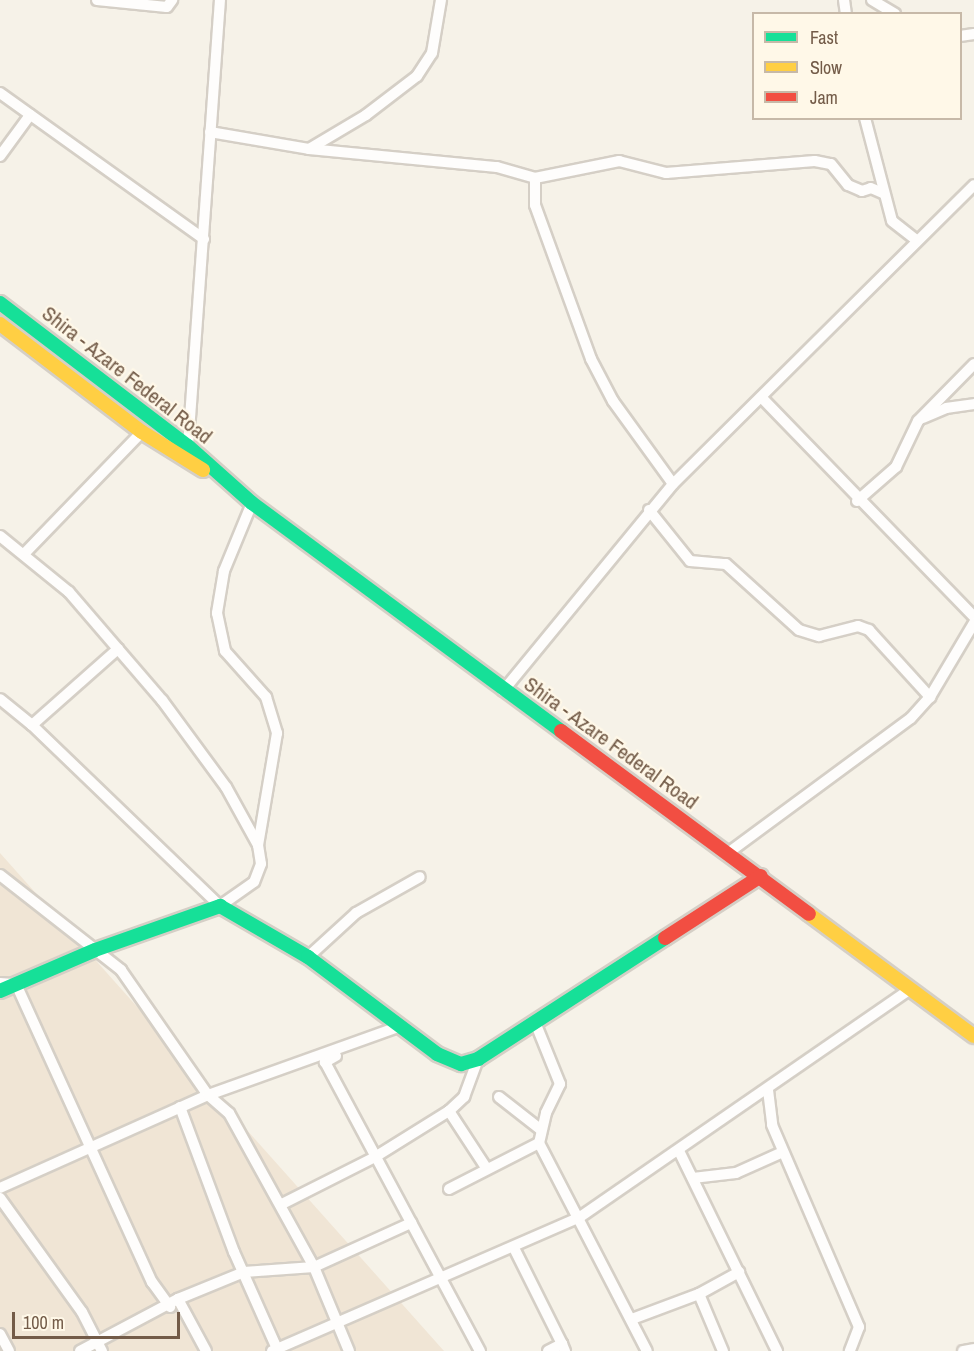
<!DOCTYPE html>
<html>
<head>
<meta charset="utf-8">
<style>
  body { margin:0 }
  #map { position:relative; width:974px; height:1351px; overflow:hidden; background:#f6f2e8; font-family:"Archivo Narrow",sans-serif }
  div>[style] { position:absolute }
  .residential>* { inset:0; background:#f0e5d5 }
  .roads { filter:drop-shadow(2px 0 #d5cfc6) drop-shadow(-2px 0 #d5cfc6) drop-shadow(0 2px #d5cfc6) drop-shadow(0 -2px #d5cfc6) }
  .street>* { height:10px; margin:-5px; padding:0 5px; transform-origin:5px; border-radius:5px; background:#fefdfc }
  .fast>* { height:14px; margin:-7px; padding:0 7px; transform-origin:7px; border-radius:7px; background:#16e098 }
  .slow>* { height:14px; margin:-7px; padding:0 7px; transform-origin:7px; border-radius:7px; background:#ffcf43 }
  .jam>* { height:14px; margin:-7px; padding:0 7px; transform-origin:7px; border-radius:7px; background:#f24e42 }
  span { translate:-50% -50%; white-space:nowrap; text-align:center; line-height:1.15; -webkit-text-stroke:4.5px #fff8e8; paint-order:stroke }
  .street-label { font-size:21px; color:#735b48 }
  .legend { position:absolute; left:752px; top:12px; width:210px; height:108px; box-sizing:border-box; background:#fff8e8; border:2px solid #c7b9a8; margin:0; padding:8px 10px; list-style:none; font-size:18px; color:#735b48 }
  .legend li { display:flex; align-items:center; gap:12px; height:30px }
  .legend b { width:30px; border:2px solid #c7b9a8 }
  .scale { position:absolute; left:12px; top:1312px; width:168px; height:27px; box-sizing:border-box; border:3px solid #735b48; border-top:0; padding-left:8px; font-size:18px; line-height:21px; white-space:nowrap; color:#735b48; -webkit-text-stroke:4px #fff8e8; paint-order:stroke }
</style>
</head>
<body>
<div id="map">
  <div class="residential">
    <div style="clip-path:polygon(0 853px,444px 1351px,0 1351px)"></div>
  </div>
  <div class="roads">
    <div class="street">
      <div style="left:97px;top:0;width:70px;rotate:5.7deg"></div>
      <div style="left:167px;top:7px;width:9px;rotate:-54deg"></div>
      <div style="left:844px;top:0;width:14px;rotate:82deg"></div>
      <div style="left:872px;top:0;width:27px;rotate:31deg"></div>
      <div style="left:960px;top:36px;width:14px;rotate:-8deg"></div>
      <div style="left:0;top:93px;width:251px;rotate:35.6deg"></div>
      <div style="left:865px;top:118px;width:106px;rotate:75.3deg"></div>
      <div style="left:892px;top:221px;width:31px;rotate:38deg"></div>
      <div style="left:210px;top:132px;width:100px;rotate:9.7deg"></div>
      <div style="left:309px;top:149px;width:189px;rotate:5.5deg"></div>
      <div style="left:497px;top:167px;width:40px;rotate:16deg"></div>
      <div style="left:535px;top:178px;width:27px;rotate:90deg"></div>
      <div style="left:535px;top:205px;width:164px;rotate:70deg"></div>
      <div style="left:591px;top:359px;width:47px;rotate:62.4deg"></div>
      <div style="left:613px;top:401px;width:102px;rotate:54.1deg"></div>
      <div style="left:309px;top:149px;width:66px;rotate:-30.8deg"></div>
      <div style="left:366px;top:115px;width:64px;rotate:-37.4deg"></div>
      <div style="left:417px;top:76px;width:27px;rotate:-57deg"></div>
      <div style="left:432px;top:53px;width:54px;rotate:-80.4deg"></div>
      <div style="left:0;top:156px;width:51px;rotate:-53.8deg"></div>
      <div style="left:535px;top:178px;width:86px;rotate:-11.4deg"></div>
      <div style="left:619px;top:161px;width:49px;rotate:14.3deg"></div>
      <div style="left:666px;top:173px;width:149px;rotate:-4.6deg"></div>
      <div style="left:815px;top:161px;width:16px;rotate:11deg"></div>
      <div style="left:831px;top:164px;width:27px;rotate:51deg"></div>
      <div style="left:848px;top:185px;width:15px;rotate:23deg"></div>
      <div style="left:862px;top:191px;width:9px;rotate:-18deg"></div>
      <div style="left:871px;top:188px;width:13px;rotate:23deg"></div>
      <div style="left:762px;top:398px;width:305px;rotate:45.9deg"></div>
      <div style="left:923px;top:418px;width:25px;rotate:-23deg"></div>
      <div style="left:946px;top:408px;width:28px;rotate:-8deg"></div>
      <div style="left:188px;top:446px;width:447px;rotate:-85.9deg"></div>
      <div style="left:857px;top:501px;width:52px;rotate:-41.1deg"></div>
      <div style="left:896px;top:467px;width:51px;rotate:-64.4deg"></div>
      <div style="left:918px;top:421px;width:80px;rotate:-45.5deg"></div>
      <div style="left:252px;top:503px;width:74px;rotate:112.4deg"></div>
      <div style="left:224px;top:571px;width:43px;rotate:99.5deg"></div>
      <div style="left:217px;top:613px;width:39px;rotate:78deg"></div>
      <div style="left:225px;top:651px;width:62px;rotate:48.3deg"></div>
      <div style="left:266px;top:697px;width:38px;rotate:73deg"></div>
      <div style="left:277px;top:733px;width:114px;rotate:99.6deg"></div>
      <div style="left:649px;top:510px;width:65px;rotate:51.2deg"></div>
      <div style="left:690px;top:561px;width:36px;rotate:5deg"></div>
      <div style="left:726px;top:564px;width:98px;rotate:42.1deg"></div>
      <div style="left:799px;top:630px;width:21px;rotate:17deg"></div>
      <div style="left:819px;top:636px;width:40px;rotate:-14.4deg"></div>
      <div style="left:858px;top:626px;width:12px;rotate:20deg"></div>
      <div style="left:869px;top:630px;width:91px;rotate:47.7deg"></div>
      <div style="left:0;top:536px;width:89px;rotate:39.1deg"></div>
      <div style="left:69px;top:592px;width:143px;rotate:49.3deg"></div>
      <div style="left:162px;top:700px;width:108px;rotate:53.7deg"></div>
      <div style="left:226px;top:787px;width:66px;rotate:61.1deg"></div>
      <div style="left:258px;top:845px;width:19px;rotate:81deg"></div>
      <div style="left:261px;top:864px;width:19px;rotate:111deg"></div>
      <div style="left:254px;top:882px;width:42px;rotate:144.8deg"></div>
      <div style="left:220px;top:906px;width:261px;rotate:-136.1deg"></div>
      <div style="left:32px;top:725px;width:41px;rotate:-140.9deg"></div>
      <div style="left:24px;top:554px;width:170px;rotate:-46deg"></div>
      <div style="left:503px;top:691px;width:268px;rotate:-50.6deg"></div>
      <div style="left:673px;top:484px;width:424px;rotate:-44.8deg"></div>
      <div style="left:32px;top:725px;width:115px;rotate:-41.5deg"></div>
      <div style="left:728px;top:853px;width:227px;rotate:-36.4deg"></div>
      <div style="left:911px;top:718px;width:28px;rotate:-48deg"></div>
      <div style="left:930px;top:697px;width:86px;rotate:-59.3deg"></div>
      <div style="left:0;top:875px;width:154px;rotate:38.1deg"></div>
      <div style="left:121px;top:970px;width:152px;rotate:55.2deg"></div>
      <div style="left:208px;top:1095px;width:28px;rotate:41deg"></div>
      <div style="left:229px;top:1113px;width:176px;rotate:61.1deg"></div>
      <div style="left:314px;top:1267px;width:91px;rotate:67.4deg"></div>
      <div style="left:308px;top:957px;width:65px;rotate:-42.5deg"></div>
      <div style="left:356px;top:913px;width:73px;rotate:-29.4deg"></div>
      <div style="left:0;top:983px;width:16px;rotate:4deg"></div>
      <div style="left:16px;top:984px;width:328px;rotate:65.5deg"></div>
      <div style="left:152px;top:1282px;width:31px;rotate:54deg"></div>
      <div style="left:535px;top:1022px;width:67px;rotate:68deg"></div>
      <div style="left:560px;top:1084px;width:32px;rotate:116deg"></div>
      <div style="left:546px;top:1113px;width:31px;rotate:103deg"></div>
      <div style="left:539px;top:1143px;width:234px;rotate:62.6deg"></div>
      <div style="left:336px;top:1056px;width:13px;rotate:151deg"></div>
      <div style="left:325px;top:1062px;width:328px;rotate:61.8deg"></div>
      <div style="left:768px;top:1090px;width:35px;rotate:83deg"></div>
      <div style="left:772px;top:1125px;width:220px;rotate:66.7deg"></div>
      <div style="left:859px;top:1327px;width:26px;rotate:111deg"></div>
      <div style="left:499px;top:1097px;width:52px;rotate:38deg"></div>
      <div style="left:180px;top:1107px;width:155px;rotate:69.6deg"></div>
      <div style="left:234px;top:1252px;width:108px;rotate:66deg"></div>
      <div style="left:449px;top:1111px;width:69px;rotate:56.8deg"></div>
      <div style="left:679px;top:1151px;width:223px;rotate:63.9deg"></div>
      <div style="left:693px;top:1178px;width:43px;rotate:-6.6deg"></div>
      <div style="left:736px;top:1173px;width:51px;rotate:-24.1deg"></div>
      <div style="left:0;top:1188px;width:228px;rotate:-24.1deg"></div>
      <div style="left:208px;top:1095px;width:202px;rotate:-19.7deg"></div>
      <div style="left:449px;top:1189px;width:101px;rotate:-27.1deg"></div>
      <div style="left:0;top:1198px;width:140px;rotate:54.3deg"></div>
      <div style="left:82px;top:1312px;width:44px;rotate:62.9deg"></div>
      <div style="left:282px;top:1204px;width:104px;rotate:-26.8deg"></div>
      <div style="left:375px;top:1157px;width:87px;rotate:-31.9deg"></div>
      <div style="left:449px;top:1111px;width:21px;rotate:-43deg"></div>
      <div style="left:464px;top:1097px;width:40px;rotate:-69.8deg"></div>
      <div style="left:514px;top:1248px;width:107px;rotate:63.4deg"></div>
      <div style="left:699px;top:1294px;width:62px;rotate:67.2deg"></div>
      <div style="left:178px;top:1299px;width:59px;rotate:61.7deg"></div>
      <div style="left:632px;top:1319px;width:72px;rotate:-20.5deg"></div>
      <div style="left:699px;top:1294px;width:46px;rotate:-28.8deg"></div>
      <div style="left:0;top:1334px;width:19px;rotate:62deg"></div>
      <div style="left:80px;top:1351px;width:111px;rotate:-28deg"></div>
      <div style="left:178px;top:1299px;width:71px;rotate:-22.2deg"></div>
      <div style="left:244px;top:1272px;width:70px;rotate:-4.1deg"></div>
      <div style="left:314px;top:1267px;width:107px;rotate:-24.4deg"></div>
      <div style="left:272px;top:1351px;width:336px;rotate:-23.5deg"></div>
      <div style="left:580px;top:1217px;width:401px;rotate:-34.6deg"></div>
      <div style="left:548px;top:1351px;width:16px;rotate:-27deg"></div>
      <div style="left:562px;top:1344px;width:8px;rotate:67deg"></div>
      <div style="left:963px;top:1351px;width:11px;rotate:-10deg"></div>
    </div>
    <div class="fast">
      <div style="left:0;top:303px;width:236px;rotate:37.3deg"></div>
      <div style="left:188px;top:446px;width:86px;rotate:41.7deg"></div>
      <div style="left:252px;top:503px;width:384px;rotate:36.4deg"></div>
      <div style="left:0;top:991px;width:103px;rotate:-23.3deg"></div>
      <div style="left:95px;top:950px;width:133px;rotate:-19.4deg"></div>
      <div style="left:220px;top:906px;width:102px;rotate:30.1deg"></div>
      <div style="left:308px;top:957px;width:161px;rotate:36.9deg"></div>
      <div style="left:437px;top:1054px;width:26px;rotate:23deg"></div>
      <div style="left:461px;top:1064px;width:18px;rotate:-16deg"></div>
      <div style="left:478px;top:1059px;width:223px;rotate:-32.9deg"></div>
    </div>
    <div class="slow">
      <div style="left:0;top:324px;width:178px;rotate:37.3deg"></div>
      <div style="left:142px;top:432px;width:72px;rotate:31.9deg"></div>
      <div style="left:809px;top:914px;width:205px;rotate:36.5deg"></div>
    </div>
    <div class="jam">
      <div style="left:561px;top:731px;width:308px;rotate:36.4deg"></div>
      <div style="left:665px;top:938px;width:114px;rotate:-32.9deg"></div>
    </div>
  </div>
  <div class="street-label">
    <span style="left:127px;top:375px;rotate:38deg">Shira - Azare Federal Road</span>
    <span style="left:611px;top:743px;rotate:36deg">Shira - Azare Federal Road</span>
  </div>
  <ul class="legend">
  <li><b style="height:8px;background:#16e098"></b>Fast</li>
  <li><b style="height:8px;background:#ffcf43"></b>Slow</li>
  <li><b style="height:8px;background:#f24e42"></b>Jam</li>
  </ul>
  <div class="scale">100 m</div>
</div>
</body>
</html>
